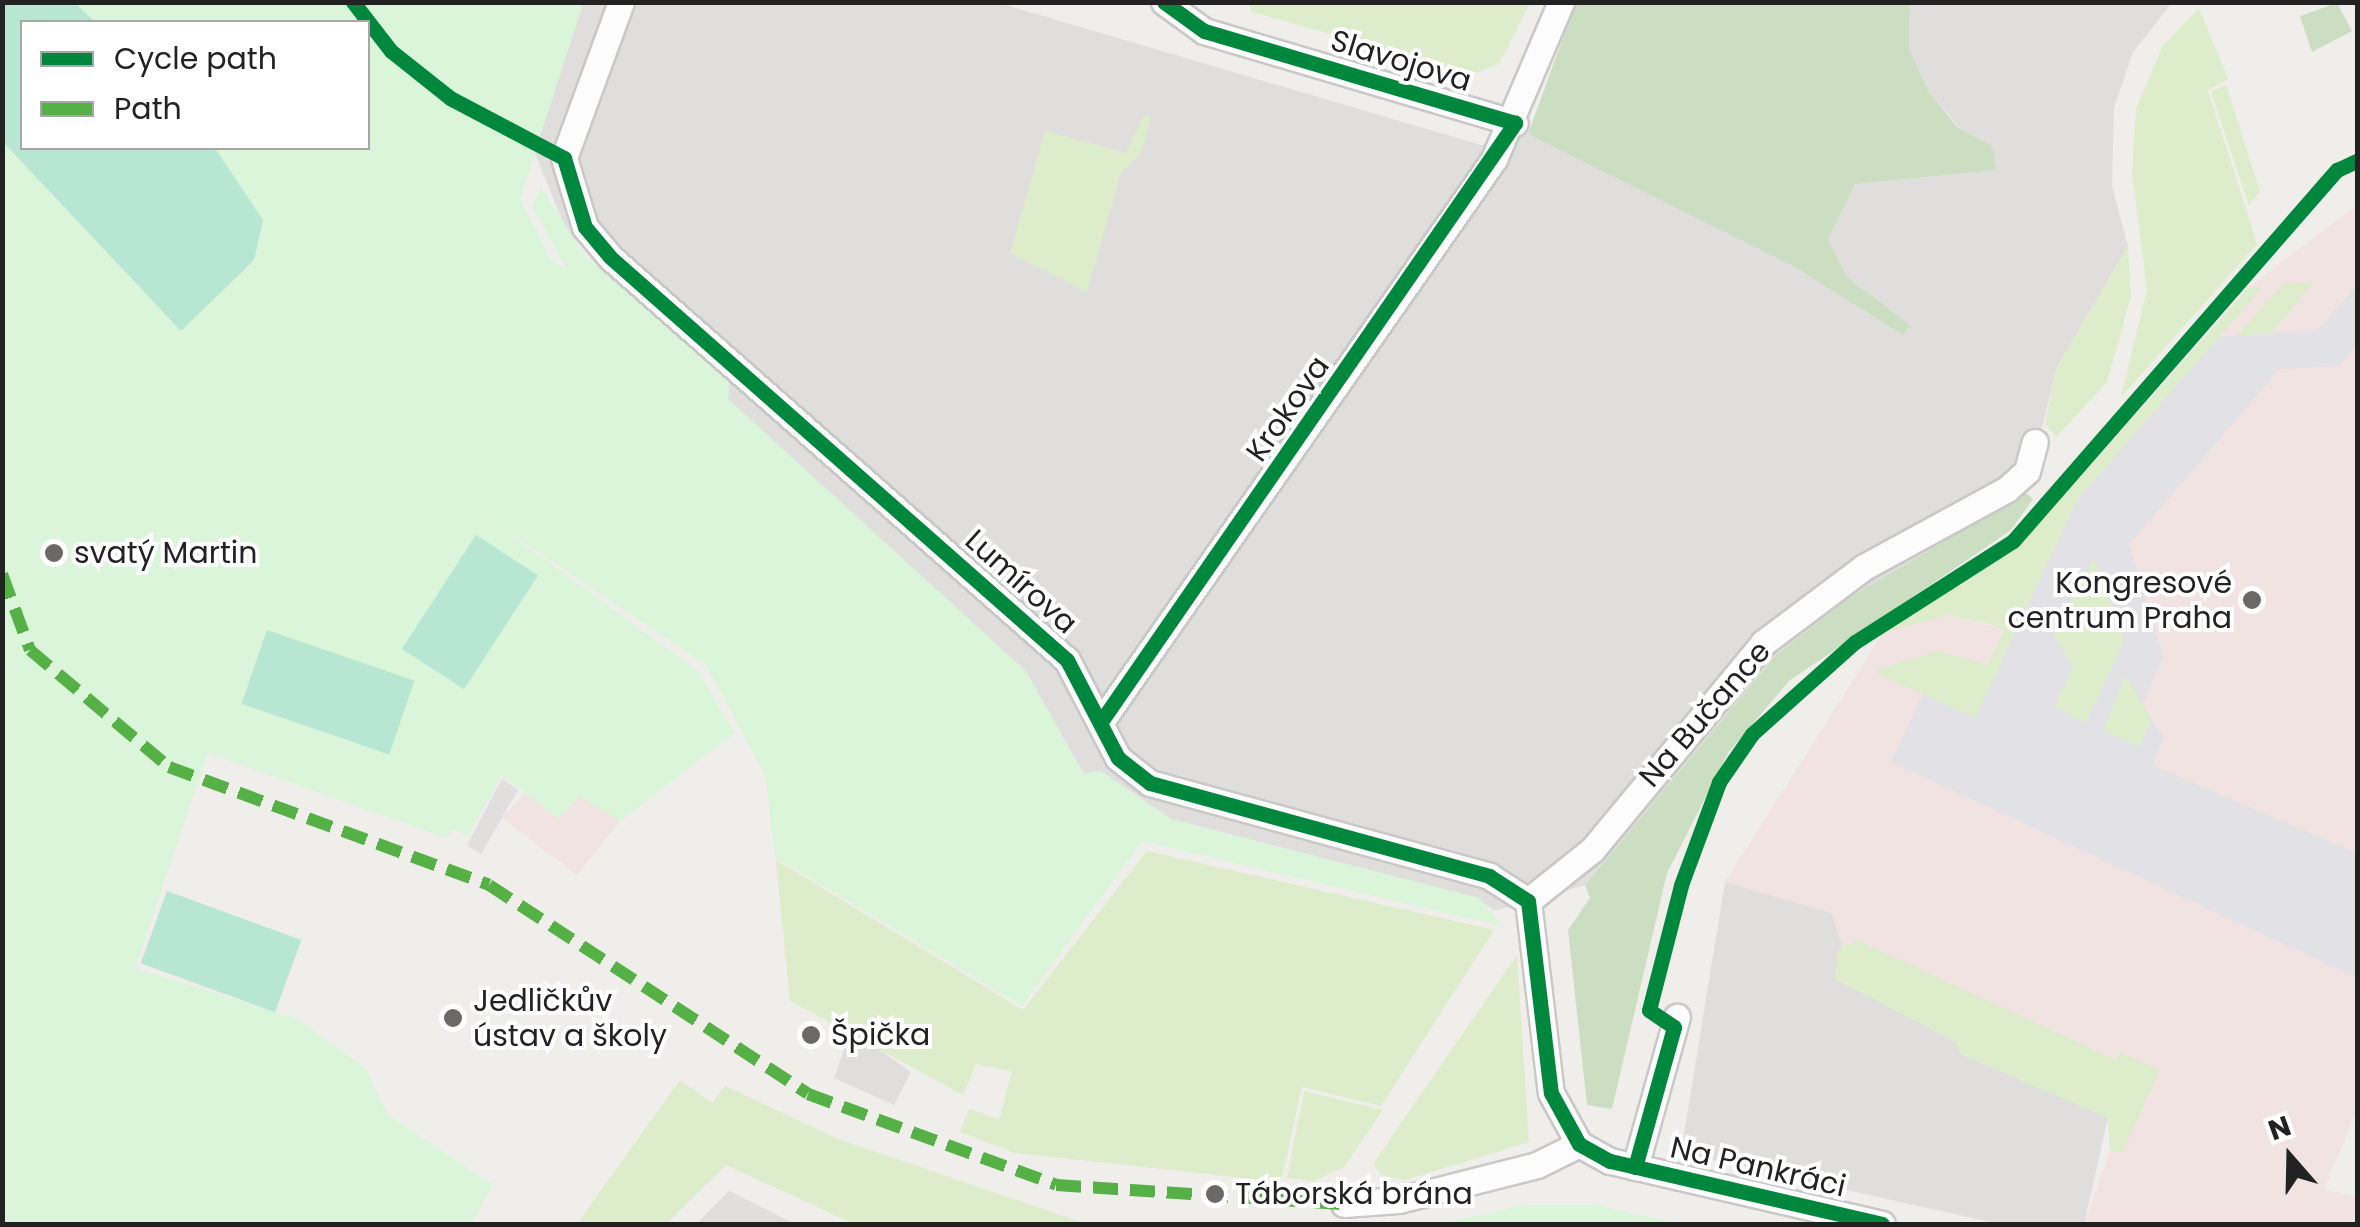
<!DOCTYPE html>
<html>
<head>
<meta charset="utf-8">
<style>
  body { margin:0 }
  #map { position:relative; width:2360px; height:1227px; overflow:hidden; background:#f0eeeb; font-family:Poppins,sans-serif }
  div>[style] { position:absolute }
  .residential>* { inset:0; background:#dfdedc }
  .commercial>* { inset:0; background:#f1e3e1 }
  .grass>* { inset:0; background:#ddeccb }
  .forest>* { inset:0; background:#cbdec1 }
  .park>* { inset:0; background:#daf5da }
  .pitch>* { inset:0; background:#b7e6d2; transform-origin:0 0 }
  .parking>* { inset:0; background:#e0dfde }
  .plaza>* { inset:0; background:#e2e1e5 }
  .roads { filter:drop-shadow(2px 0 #c9c8c7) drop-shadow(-2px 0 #c9c8c7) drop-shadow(0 2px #c9c8c7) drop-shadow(0 -2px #c9c8c7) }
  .street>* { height:25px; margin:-12.5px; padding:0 12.5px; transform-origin:12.5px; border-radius:12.5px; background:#fdfcfc }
  .quiet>* { height:12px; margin-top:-6px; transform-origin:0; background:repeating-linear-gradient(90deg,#55b145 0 25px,transparent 0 37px) }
  .cycleway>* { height:15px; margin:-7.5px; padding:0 7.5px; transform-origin:7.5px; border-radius:7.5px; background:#00873e }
  .dots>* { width:28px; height:28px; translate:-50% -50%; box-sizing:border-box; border:5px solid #fff; border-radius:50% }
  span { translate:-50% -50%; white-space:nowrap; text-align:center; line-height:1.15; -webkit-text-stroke:8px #fff; paint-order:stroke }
  .street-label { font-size:30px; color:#222 }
  .poi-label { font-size:30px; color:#222 }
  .left { translate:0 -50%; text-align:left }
  .right { translate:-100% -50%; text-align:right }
  .frame { position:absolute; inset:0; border:5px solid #222; pointer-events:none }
  .legend { position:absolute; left:20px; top:20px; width:350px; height:130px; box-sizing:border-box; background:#fff; border:2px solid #a7a7a7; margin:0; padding:12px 18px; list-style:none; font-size:30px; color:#222 }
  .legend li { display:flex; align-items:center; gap:20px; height:50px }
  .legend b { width:50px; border:2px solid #a7a7a7 }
  .north { position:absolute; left:2240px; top:1107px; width:100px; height:100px; -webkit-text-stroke:8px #fff; paint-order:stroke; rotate:340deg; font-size:28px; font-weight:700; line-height:40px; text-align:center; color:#222 }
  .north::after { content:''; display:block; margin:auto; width:35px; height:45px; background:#222; clip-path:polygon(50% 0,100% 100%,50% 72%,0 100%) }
</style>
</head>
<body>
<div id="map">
  <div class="residential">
    <div style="clip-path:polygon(583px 3px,999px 3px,1481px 145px,1528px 134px,1791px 265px,1903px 335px,1909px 325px,1848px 278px,1828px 238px,1855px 184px,1995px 170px,1929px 92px,1909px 49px,1910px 3px,2172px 3px,2133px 52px,2114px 107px,2112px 186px,2128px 246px,2057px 367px,2026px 493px,1847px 599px,1775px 656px,1585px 885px,1494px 911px,1478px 898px,1171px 819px,1101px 771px,1084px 774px,728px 399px,730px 379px,567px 232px,534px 151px)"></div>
    <div style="clip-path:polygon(1725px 882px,1832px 913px,2108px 1118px,2084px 1224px,1999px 1224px,1681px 1153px)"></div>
    <div style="clip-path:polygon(851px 1030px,911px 1072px,894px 1105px,834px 1078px)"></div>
    <div style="clip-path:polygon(729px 1191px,795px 1224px,696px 1224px)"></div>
  </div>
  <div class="commercial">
    <div style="clip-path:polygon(2357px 205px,2358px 1108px,2324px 1189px,2357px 1197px,2357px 1224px,2084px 1224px,2110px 1151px,2108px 1118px,1848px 965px,1832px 913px,1725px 882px,1883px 633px,1947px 615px,2004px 629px,2066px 496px,2248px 288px)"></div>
    <div style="clip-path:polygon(648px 658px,697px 759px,620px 821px,577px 875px,502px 818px)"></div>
  </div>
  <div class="grass">
    <div style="clip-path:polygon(1248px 3px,1248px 2px,1530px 3px,1499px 64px,1473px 74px,1252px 12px)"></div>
    <div style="clip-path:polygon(2199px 8px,2228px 79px,2208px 90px,2257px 244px,2121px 397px,2147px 290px,2132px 173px,2136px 109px,2162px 47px)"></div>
    <div style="clip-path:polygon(2226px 85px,2260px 191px,2249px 206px,2211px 91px)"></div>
    <div style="clip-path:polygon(1144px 115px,1151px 117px,1141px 153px,1121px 173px,1087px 292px,1010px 253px,1045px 131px,1126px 153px)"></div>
    <div style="clip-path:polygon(2128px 246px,2131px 296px,2107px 382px,2056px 437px,2045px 423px,2057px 367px)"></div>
    <div style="clip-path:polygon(2314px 282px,2270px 334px,2237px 336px,2283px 284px)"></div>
    <div style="clip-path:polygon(2263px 287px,2077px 500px,1975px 719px,1873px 671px,1939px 651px,1988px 665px,2004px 630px,1987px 623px,1947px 615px,1883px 633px,2028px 536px,2248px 288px)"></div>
    <div style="clip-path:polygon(2094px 558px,2124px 641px,2086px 723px,2054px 707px,2073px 668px,2054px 635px)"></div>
    <div style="clip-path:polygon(2126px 675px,2152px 720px,2139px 748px,2102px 730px)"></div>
    <div style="clip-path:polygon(1147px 851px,1494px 930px,1381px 1106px,1302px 1087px,1281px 1182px,1015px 1153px,960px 1132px,969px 1109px,999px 1119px,1012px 1072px,976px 1064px,963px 1095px,790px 1001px,776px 860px,1023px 1010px)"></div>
    <div style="clip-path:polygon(1857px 940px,2116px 1060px,2120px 1052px,2160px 1070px,2122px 1153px,2110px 1151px,2108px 1118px,1960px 1054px,1957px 1043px,1835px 979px,1838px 949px)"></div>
    <div style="clip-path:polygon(1517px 955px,1529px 1142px,1405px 1180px,1381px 1175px,1373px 1164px)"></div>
    <div style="clip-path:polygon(680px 1080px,712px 1103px,725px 1086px,838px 1139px,1087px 1224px,854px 1224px,726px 1165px,666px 1224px,577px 1224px)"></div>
    <div style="clip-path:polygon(1304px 1091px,1383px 1110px,1344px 1167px,1314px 1181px,1287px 1178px)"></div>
  </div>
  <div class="forest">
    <div style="clip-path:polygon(1576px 2px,1910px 3px,1909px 49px,1929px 92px,1957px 127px,1992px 146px,1996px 170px,1855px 184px,1828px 239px,1848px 278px,1910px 325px,1903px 335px,1791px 265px,1528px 134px)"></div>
    <div style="clip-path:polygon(2337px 3px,2352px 31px,2312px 52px,2300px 16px)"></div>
    <div style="clip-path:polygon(2026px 493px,2033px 499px,2011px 530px,1789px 681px,1728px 753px,1667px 873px,1612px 1109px,1587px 1105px,1568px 930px,1590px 898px,1585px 885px,1775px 656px,1847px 599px)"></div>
  </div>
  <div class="park">
    <div style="clip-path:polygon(75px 3px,583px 3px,520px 199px,550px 258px,567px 270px,532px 206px,541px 187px,584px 255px,730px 379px,728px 399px,1026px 671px,1084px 774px,1101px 771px,1171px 819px,1479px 898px,1503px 926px,1142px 841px,1022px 1006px,775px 857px,765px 775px,706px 665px,483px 515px,697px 670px,735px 733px,620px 821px,579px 796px,559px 819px,502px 775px,468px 836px,453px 829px,446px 838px,208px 753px,135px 968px,298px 1019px,365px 1068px,387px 1114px,493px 1185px,471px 1224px,3px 1224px,3px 142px,181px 331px,263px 220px,215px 148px,368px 148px,368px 22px,95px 22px)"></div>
    <div style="clip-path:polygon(1525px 1205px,1594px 1205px,1683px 1224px,1438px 1224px)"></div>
  </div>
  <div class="pitch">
    <div style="clip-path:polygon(3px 2px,75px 3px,95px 22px,22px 22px,22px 148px,215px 148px,263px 220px,254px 260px,181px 331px,3px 142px)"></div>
    <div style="left:476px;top:535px;width:74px;height:136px;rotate:33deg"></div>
    <div style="left:267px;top:630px;width:156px;height:78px;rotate:19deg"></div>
    <div style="left:167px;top:891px;width:143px;height:77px;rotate:20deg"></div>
  </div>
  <div class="parking">
    <div style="clip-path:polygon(502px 778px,518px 790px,481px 854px,467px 846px)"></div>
  </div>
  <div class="plaza">
    <div style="clip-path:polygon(evenodd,2357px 285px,2357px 345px,2339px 366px,2280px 369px,2129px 544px,2163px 657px,2142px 705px,2126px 675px,2103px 730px,2139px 747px,2152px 720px,2164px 738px,2152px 765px,2357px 853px,2357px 978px,1891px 762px,1923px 694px,1975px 718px,2077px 500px,2219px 337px,2318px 330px,2357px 285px,2094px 558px,2124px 641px,2086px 723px,2054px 707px,2073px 668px,2054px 635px,2094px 558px)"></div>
  </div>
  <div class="roads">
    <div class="street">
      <div style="left:621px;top:2px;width:166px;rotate:110.1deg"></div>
      <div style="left:564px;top:158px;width:72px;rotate:73.1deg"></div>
      <div style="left:585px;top:227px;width:39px;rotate:50deg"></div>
      <div style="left:610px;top:257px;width:609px;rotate:41.41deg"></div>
      <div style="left:1067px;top:660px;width:110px;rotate:62.5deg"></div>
      <div style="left:1118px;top:758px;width:41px;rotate:38deg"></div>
      <div style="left:1150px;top:783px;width:352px;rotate:15.3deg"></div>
      <div style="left:1489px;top:876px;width:46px;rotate:32.7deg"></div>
      <div style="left:1164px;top:2px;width:49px;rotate:35.9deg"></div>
      <div style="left:1204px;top:31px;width:324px;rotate:16.5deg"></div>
      <div style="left:1100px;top:723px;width:688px;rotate:-55.06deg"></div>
      <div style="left:1494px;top:159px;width:171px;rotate:-66.9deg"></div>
      <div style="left:1528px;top:901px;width:82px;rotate:-38.6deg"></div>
      <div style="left:1592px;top:850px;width:268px;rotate:-50.4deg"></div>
      <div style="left:1763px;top:643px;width:126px;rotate:-37deg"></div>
      <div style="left:1864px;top:567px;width:163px;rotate:-28.6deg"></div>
      <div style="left:2007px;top:489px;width:27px;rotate:-42deg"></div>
      <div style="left:2027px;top:471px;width:30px;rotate:-75deg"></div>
      <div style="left:1528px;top:901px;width:193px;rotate:83.2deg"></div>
      <div style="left:1551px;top:1093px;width:58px;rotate:61.2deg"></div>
      <div style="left:1579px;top:1144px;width:35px;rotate:29deg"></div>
      <div style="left:1610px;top:1161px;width:279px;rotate:13deg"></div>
      <div style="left:1635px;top:1167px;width:156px;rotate:-74.4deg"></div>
      <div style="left:1344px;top:1204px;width:55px;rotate:-4.2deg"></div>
      <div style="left:1399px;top:1200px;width:142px;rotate:-14.2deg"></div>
      <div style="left:1537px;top:1165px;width:47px;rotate:-26.6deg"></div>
    </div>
  </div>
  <div class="quiet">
    <div style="left:2px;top:574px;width:81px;rotate:69.8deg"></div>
    <div style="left:30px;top:650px;width:182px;rotate:40.1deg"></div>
    <div style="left:169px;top:767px;width:341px;rotate:20.2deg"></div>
    <div style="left:489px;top:885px;width:381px;rotate:33.2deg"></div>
    <div style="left:808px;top:1094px;width:264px;rotate:20.1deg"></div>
    <div style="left:1056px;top:1185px;width:289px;rotate:3.8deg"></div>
  </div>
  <div class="cycleway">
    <div style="left:353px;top:2px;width:62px;rotate:52.2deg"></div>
    <div style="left:391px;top:51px;width:75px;rotate:38.5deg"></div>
    <div style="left:450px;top:98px;width:129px;rotate:27.8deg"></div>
    <div style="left:564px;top:158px;width:72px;rotate:73.1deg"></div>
    <div style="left:585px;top:227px;width:39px;rotate:50deg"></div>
    <div style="left:610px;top:257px;width:609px;rotate:41.41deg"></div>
    <div style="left:1067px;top:660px;width:110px;rotate:62.5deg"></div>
    <div style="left:1118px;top:758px;width:41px;rotate:38deg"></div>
    <div style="left:1150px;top:783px;width:352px;rotate:15.3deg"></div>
    <div style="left:1489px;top:876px;width:46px;rotate:32.7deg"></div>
    <div style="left:1528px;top:901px;width:193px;rotate:83.2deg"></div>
    <div style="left:1551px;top:1093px;width:58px;rotate:61.2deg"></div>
    <div style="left:1579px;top:1144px;width:35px;rotate:29deg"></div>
    <div style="left:1610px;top:1161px;width:279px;rotate:13deg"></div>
    <div style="left:1100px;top:723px;width:730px;rotate:-55.33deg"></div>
    <div style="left:1515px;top:123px;width:324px;rotate:-163.5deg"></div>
    <div style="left:1204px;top:31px;width:49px;rotate:-144.1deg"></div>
    <div style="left:1635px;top:1167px;width:145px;rotate:-74.4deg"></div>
    <div style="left:1674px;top:1027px;width:30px;rotate:-146deg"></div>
    <div style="left:1649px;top:1010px;width:129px;rotate:-75.6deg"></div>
    <div style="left:1681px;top:885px;width:110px;rotate:-69.7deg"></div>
    <div style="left:1719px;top:782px;width:58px;rotate:-55.5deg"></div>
    <div style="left:1752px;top:734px;width:138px;rotate:-41.8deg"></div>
    <div style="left:1855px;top:642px;width:188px;rotate:-32.6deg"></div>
    <div style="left:2013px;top:541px;width:493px;rotate:-48.9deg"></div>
    <div style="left:2337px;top:170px;width:23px;rotate:-25deg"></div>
  </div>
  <div class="dots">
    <div style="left:54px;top:553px;background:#6a6968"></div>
    <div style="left:2252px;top:600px;background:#6a6968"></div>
    <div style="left:453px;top:1018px;background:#6a6968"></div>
    <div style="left:811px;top:1035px;background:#6a6968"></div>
    <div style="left:1215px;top:1194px;background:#6a6968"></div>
  </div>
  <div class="street-label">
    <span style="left:1401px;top:61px;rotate:17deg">Slavojova</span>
    <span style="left:1288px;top:409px;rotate:-55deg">Krokova</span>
    <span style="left:1021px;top:582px;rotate:42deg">Lumírova</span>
    <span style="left:1705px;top:714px;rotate:-49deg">Na Bučance</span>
    <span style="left:1758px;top:1167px;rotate:13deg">Na Pankráci</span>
  </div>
  <div class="poi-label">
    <span class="left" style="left:74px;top:553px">svatý Martin</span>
    <span class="right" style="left:2232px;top:600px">Kongresové<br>centrum Praha</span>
    <span class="left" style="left:473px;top:1018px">Jedličkův<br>ústav a školy</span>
    <span class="left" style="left:831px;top:1035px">Špička</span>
    <span class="left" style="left:1235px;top:1194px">Táborská brána</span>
  </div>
  <div class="frame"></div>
  <ul class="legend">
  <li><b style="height:12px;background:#00873e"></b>Cycle path</li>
  <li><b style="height:12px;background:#55b145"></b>Path</li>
  </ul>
  <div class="north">N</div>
</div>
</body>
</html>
